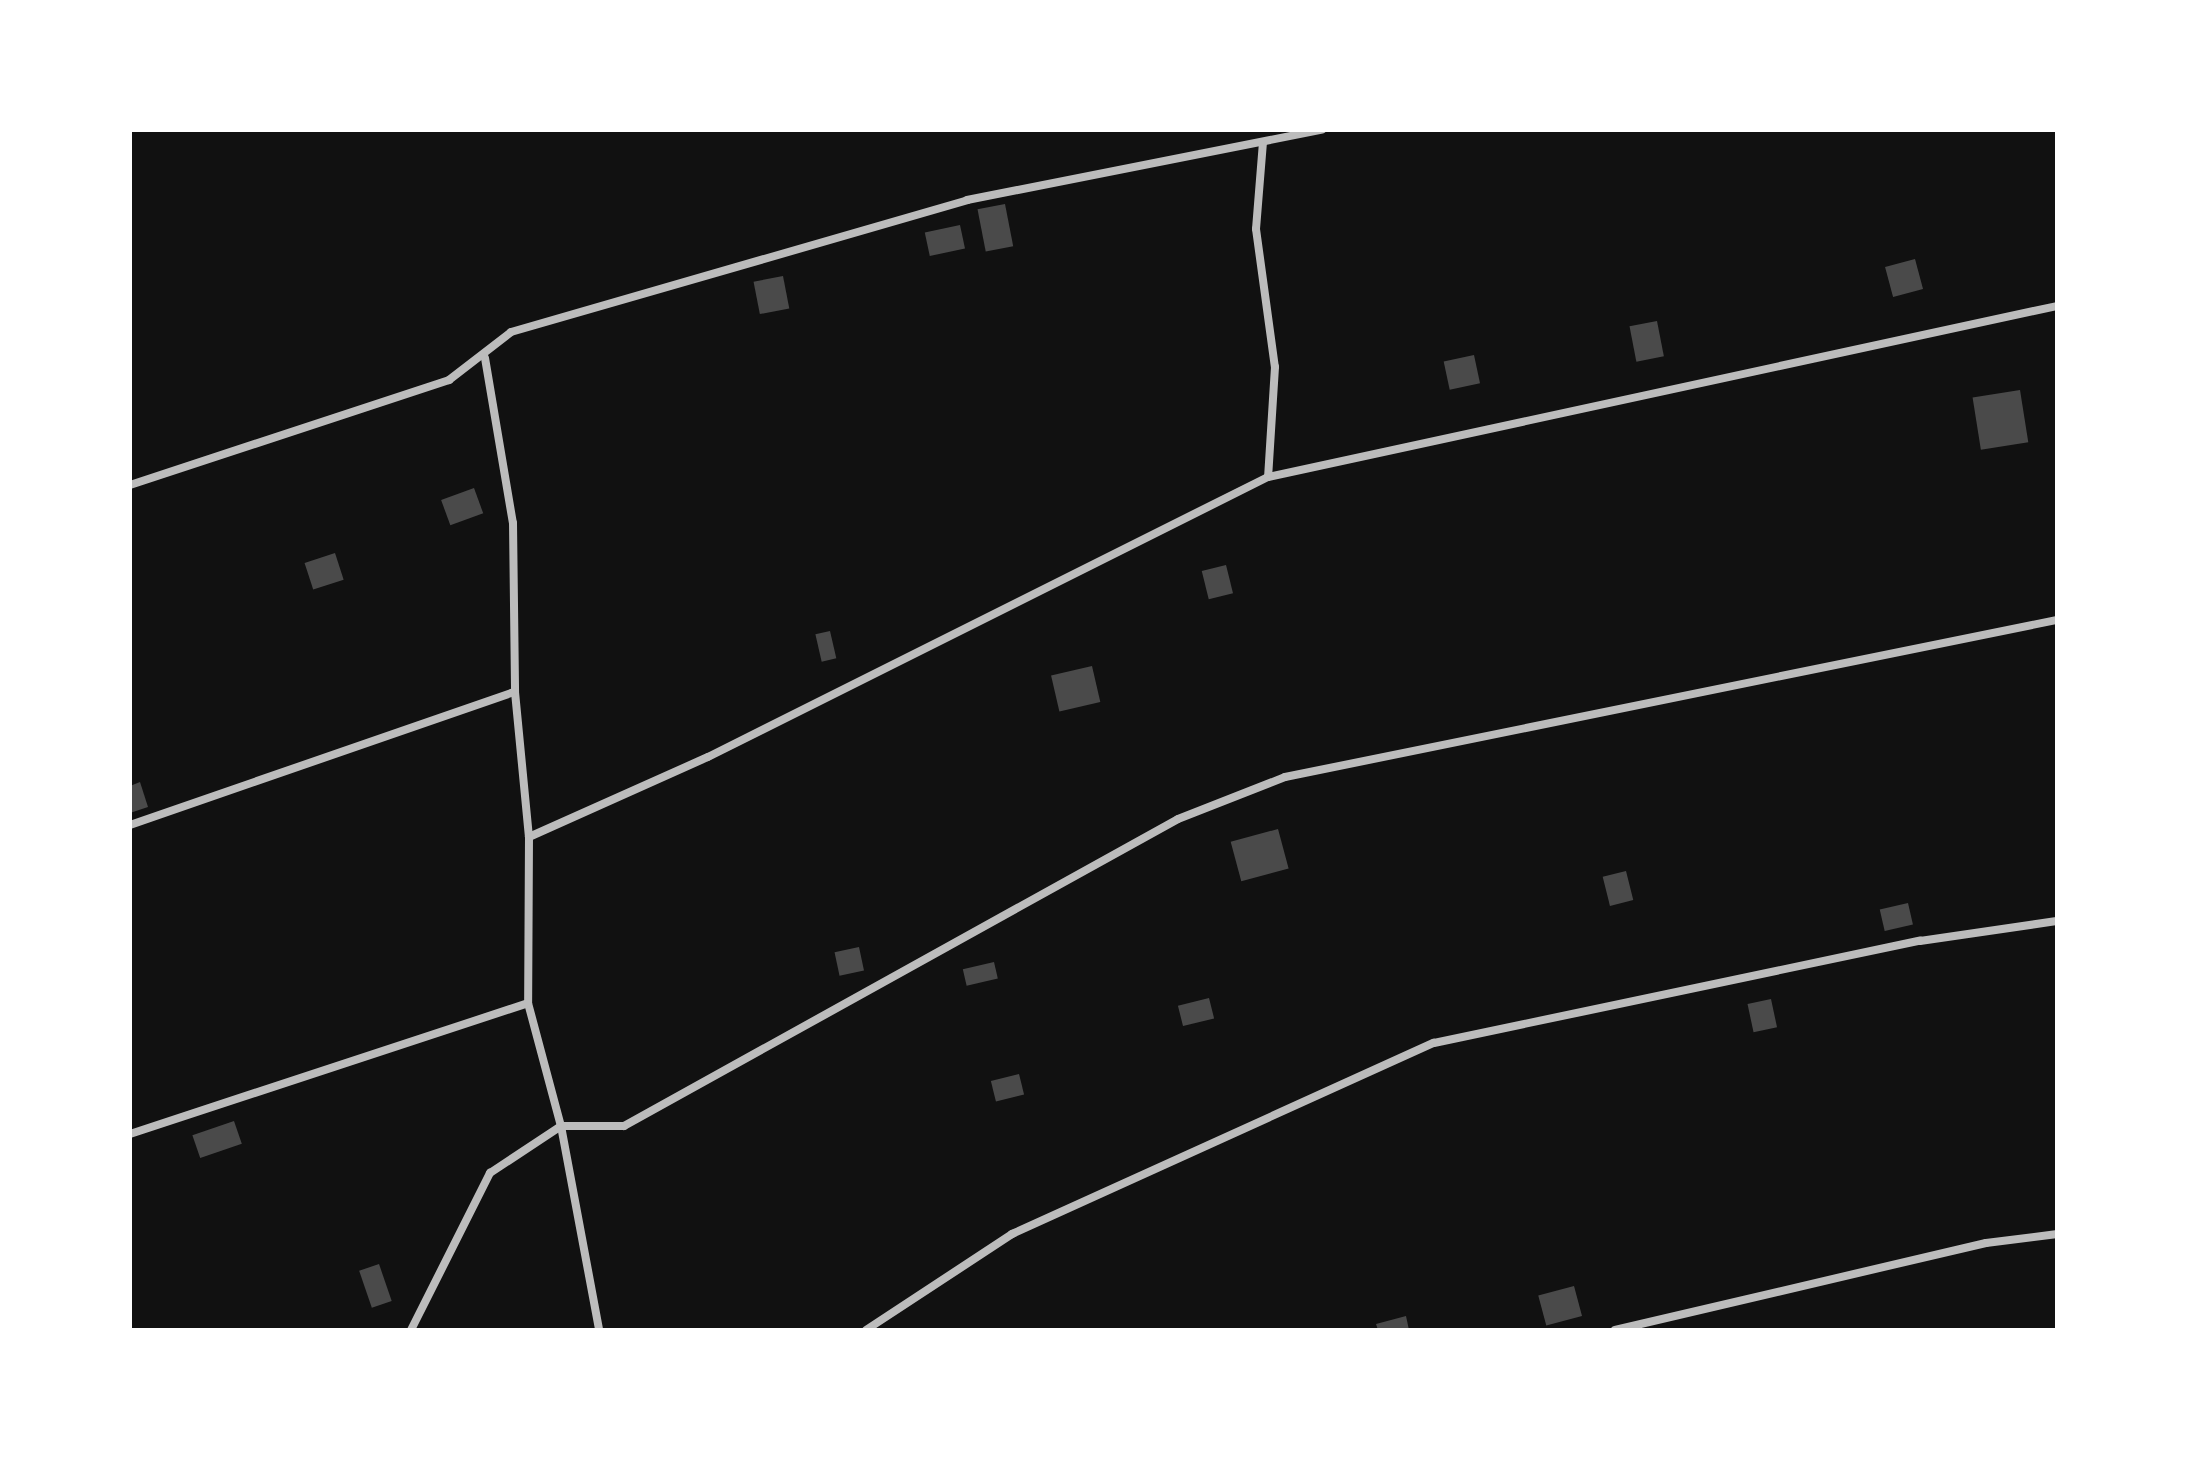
<!DOCTYPE html>
<html>
<head>
<meta charset="utf-8">
<style>
  body { margin:0 }
  #map { position:relative; width:2187px; height:1460px; overflow:hidden; background:#111; font-family:"Fira Sans",sans-serif }
  div>[style] { position:absolute }
  .building>* { inset:0; background:#4a4a4a; transform-origin:0 0 }
  .service>* { height:8px; margin:-4px; padding:0 4px; transform-origin:4px; border-radius:4px; background:#bcbcbc }
  span { translate:-50% -50%; white-space:nowrap; text-align:center; line-height:1.15; -webkit-text-stroke:10px #fff; paint-order:stroke }
  .frame { position:absolute; inset:0; border:132px solid #fff; pointer-events:none }
</style>
</head>
<body>
<div id="map">
  <div class="building">
    <div style="left:1005px;top:204px;width:43px;height:28px;rotate:79deg"></div>
    <div style="left:960px;top:225px;width:24px;height:36px;rotate:78deg"></div>
    <div style="left:1915px;top:259px;width:31px;height:31px;rotate:75deg"></div>
    <div style="left:783px;top:276px;width:33px;height:30px;rotate:79deg"></div>
    <div style="left:1657px;top:321px;width:36px;height:28px;rotate:79deg"></div>
    <div style="left:1474px;top:355px;width:29px;height:31px;rotate:78deg"></div>
    <div style="left:2020px;top:390px;width:53px;height:48px;rotate:81deg"></div>
    <div style="left:474px;top:488px;width:27px;height:35px;rotate:70deg"></div>
    <div style="left:335px;top:553px;width:28px;height:32px;rotate:72deg"></div>
    <div style="left:1226px;top:565px;width:29px;height:25px;rotate:76deg"></div>
    <div style="left:830px;top:631px;width:28px;height:15px;rotate:77deg"></div>
    <div style="left:1092px;top:666px;width:37px;height:42px;rotate:77deg"></div>
    <div style="clip-path:polygon(140px 782px,148px 807px,130px 813px,130px 786px)"></div>
    <div style="left:1278px;top:829px;width:41px;height:49px;rotate:75deg"></div>
    <div style="left:1626px;top:871px;width:30px;height:24px;rotate:76deg"></div>
    <div style="left:1908px;top:903px;width:22px;height:29px;rotate:77deg"></div>
    <div style="left:859px;top:947px;width:24px;height:25px;rotate:78deg"></div>
    <div style="left:994px;top:962px;width:17px;height:32px;rotate:77deg"></div>
    <div style="left:1209px;top:998px;width:21px;height:32px;rotate:76deg"></div>
    <div style="left:1771px;top:999px;width:29px;height:24px;rotate:78deg"></div>
    <div style="left:1019px;top:1074px;width:21px;height:29px;rotate:76deg"></div>
    <div style="left:234px;top:1121px;width:24px;height:44px;rotate:71deg"></div>
    <div style="left:379px;top:1264px;width:39px;height:21px;rotate:71deg"></div>
    <div style="left:1574px;top:1286px;width:31px;height:37px;rotate:75deg"></div>
    <div style="clip-path:polygon(1406px 1316px,1409px 1330px,1378px 1330px,1376px 1324px)"></div>
  </div>
  <div class="service">
    <div style="left:1263px;top:142px;width:87px;rotate:94.6deg"></div>
    <div style="left:1256px;top:229px;width:139px;rotate:82.2deg"></div>
    <div style="left:1275px;top:367px;width:110px;rotate:93.6deg"></div>
    <div style="left:485px;top:358px;width:167px;rotate:80.4deg"></div>
    <div style="left:513px;top:523px;width:169px;rotate:89.3deg"></div>
    <div style="left:515px;top:692px;width:146px;rotate:84.5deg"></div>
    <div style="left:529px;top:837px;width:166px;rotate:90.3deg"></div>
    <div style="left:528px;top:1003px;width:127px;rotate:75deg"></div>
    <div style="left:561px;top:1126px;width:208px;rotate:79.4deg"></div>
    <div style="left:130px;top:485px;width:336px;rotate:-18.2deg"></div>
    <div style="left:449px;top:380px;width:78px;rotate:-37.7deg"></div>
    <div style="left:511px;top:332px;width:475px;rotate:-16.1deg"></div>
    <div style="left:967px;top:200px;width:362px;rotate:-11.2deg"></div>
    <div style="left:130px;top:825px;width:407px;rotate:-19.1deg"></div>
    <div style="left:529px;top:837px;width:196px;rotate:-24.1deg"></div>
    <div style="left:708px;top:757px;width:626px;rotate:-26.57deg"></div>
    <div style="left:1268px;top:477px;width:807px;rotate:-12.23deg"></div>
    <div style="left:130px;top:1134px;width:419px;rotate:-18.2deg"></div>
    <div style="left:411px;top:1330px;width:176px;rotate:-63.3deg"></div>
    <div style="left:490px;top:1173px;width:85px;rotate:-33.5deg"></div>
    <div style="left:561px;top:1126px;width:63px"></div>
    <div style="left:624px;top:1126px;width:633px;rotate:-28.99deg"></div>
    <div style="left:1178px;top:819px;width:115px;rotate:-21.4deg"></div>
    <div style="left:1285px;top:777px;width:788px;rotate:-11.5deg"></div>
    <div style="left:866px;top:1330px;width:175px;rotate:-33.3deg"></div>
    <div style="left:1012px;top:1234px;width:463px;rotate:-24.4deg"></div>
    <div style="left:1434px;top:1043px;width:497px;rotate:-11.9deg"></div>
    <div style="left:1920px;top:941px;width:138px;rotate:-8.3deg"></div>
    <div style="left:1615px;top:1330px;width:381px;rotate:-13.2deg"></div>
    <div style="left:1986px;top:1243px;width:72px;rotate:-7.2deg"></div>
  </div>
  <div class="frame"></div>
</div>
</body>
</html>
